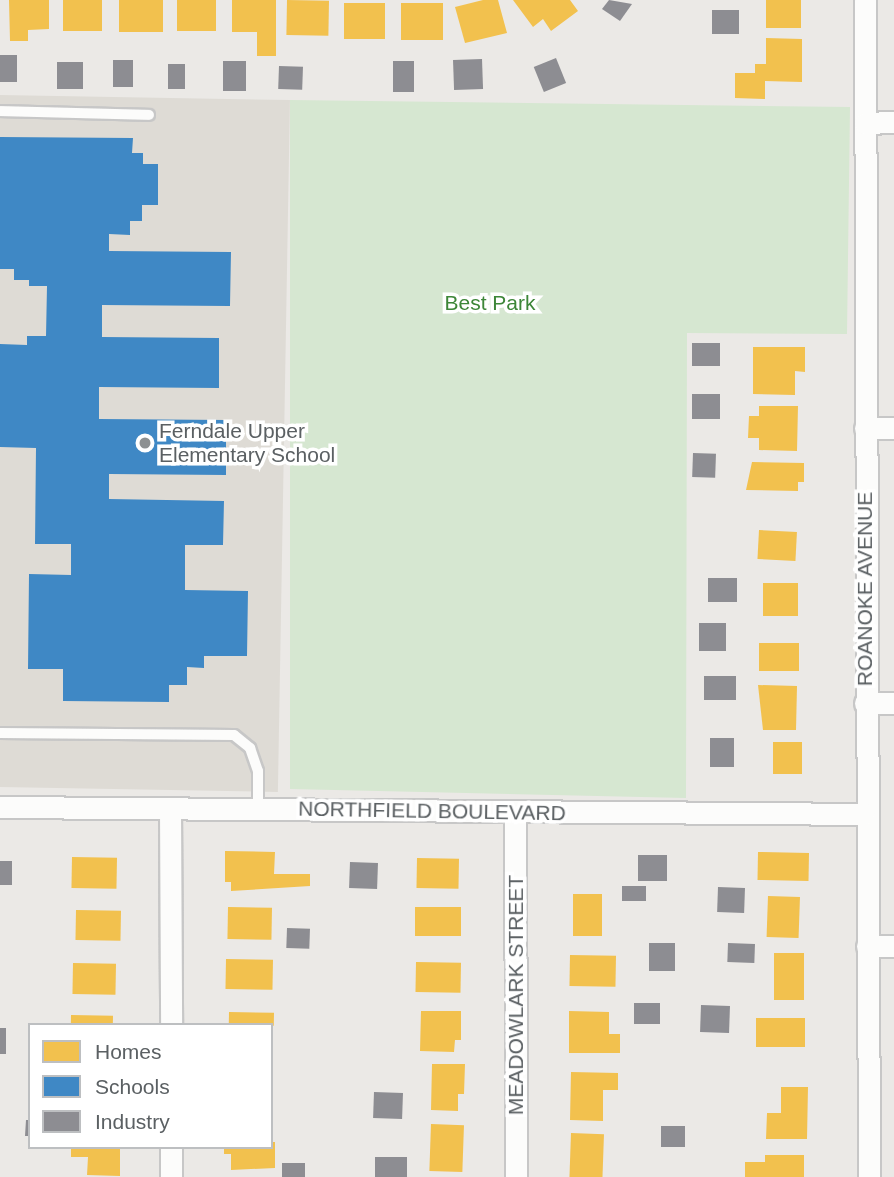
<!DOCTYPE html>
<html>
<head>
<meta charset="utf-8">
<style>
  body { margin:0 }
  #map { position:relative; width:894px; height:1177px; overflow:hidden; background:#ebe9e6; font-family:Helvetica,sans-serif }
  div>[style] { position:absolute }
  .education>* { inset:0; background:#dedbd5; transform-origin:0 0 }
  .green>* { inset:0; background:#d6e7d1 }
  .homes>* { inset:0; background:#f2c14e; transform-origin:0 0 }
  .schools>* { inset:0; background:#3f88c5 }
  .industry>* { inset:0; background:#8d8d92; transform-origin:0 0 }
  .roads { filter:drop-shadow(2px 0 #c7c7c7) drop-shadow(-2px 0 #c7c7c7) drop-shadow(0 2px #c7c7c7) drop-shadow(0 -2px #c7c7c7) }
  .service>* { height:10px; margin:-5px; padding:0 5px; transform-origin:5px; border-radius:5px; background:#fcfcfb }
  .minor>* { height:21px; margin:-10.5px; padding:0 10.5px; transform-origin:10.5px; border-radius:10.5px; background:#fcfcfb }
  .dots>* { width:19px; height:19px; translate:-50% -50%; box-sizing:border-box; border:4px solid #fff; border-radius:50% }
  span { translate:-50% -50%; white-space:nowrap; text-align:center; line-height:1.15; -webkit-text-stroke:7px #fff; paint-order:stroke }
  .park-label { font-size:21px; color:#3d8638 }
  .poi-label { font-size:21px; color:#5b6063 }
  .left { translate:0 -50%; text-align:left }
  .street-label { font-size:21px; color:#5b6063 }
  .legend { position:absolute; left:28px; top:1023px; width:245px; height:126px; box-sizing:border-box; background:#fff; border:2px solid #bdbfc1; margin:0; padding:9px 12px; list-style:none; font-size:21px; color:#5b6063 }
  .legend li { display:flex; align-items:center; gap:14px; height:35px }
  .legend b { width:35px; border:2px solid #bdbfc1 }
</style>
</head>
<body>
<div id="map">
  <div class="education">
    <div style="left:0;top:95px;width:290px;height:692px;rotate:1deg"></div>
  </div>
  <div class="green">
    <div style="clip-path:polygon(290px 100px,850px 107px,847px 334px,687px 333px,686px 798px,290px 789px)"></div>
  </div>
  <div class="homes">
    <div style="clip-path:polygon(9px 0,49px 0,49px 29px,28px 30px,28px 41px,10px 41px)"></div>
    <div style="left:63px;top:0;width:39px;height:31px"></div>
    <div style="left:119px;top:0;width:44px;height:32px"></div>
    <div style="left:177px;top:0;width:39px;height:31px"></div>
    <div style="clip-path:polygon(232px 0,276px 0,276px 56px,257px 56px,257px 32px,232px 32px)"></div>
    <div style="left:287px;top:0;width:42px;height:35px;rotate:1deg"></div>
    <div style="clip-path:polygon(483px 0,498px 0,507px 33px,465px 43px,455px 7px)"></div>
    <div style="clip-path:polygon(513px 0,570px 0,578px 11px,551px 31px,543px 19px,533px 27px)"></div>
    <div style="left:766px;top:0;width:35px;height:28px"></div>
    <div style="left:344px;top:3px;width:41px;height:36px"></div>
    <div style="left:443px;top:3px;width:37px;height:42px;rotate:90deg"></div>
    <div style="clip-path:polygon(766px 38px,802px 39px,802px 82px,765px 81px,765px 99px,735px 98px,735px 73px,755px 73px,755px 64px,766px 64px)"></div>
    <div style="clip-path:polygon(753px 347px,805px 347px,805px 372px,795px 371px,795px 395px,753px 394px)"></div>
    <div style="clip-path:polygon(759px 406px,798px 406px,797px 451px,759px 450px,759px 438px,748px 438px,749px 416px,759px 416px)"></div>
    <div style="clip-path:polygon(752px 462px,804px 463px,804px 482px,798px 482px,798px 491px,746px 490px)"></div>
    <div style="left:759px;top:530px;width:38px;height:29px;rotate:3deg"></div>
    <div style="left:763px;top:583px;width:35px;height:33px"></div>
    <div style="left:759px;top:643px;width:40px;height:28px"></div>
    <div style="clip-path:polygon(758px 685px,797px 686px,796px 730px,763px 730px)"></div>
    <div style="left:773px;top:742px;width:29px;height:32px"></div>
    <div style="clip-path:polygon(225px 851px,275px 852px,274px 874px,310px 874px,310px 886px,231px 891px,231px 882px,225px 882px)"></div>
    <div style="left:758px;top:852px;width:51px;height:28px;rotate:1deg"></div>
    <div style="left:72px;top:857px;width:45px;height:31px;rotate:1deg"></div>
    <div style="left:417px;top:858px;width:42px;height:30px;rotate:1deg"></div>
    <div style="left:573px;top:894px;width:29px;height:42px"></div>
    <div style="left:768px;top:896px;width:32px;height:41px;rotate:2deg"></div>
    <div style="left:228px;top:907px;width:44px;height:32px;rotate:1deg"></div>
    <div style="left:415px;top:907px;width:46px;height:29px"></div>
    <div style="left:76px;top:910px;width:45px;height:30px;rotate:1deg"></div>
    <div style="left:774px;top:953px;width:30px;height:47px"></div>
    <div style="left:570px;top:955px;width:46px;height:31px;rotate:1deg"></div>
    <div style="left:226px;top:959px;width:47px;height:30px;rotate:1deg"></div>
    <div style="left:416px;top:962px;width:45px;height:30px;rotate:1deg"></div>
    <div style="left:73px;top:963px;width:43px;height:31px;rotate:1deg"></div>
    <div style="clip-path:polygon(421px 1011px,461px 1011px,461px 1040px,455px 1040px,454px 1052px,420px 1051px)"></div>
    <div style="clip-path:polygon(569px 1011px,609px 1012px,609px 1034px,620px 1034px,620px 1053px,569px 1053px)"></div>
    <div style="left:229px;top:1012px;width:45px;height:13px;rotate:1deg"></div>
    <div style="left:71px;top:1015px;width:42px;height:10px;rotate:1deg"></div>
    <div style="left:756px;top:1018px;width:49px;height:29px"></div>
    <div style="clip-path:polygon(432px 1064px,465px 1064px,464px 1094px,458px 1094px,458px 1111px,431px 1110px)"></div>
    <div style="clip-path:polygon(571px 1072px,618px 1073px,618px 1090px,603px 1090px,603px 1121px,570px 1120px)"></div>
    <div style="clip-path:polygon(781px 1087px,808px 1087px,807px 1139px,766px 1139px,767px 1113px,781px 1113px)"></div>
    <div style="left:431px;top:1124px;width:33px;height:47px;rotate:2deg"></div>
    <div style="left:571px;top:1133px;width:33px;height:44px;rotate:2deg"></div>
    <div style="clip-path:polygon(271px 1142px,275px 1142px,275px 1168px,231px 1170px,231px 1154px,224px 1154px,224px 1147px,271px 1147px)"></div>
    <div style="clip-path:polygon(71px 1147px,120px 1147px,120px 1176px,87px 1175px,88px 1157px,71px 1157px)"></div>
    <div style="clip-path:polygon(765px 1155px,804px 1155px,804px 1177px,745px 1177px,745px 1162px,765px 1162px)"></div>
  </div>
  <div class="schools">
    <div style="clip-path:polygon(0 137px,133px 138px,132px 153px,143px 153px,143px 164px,158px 164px,158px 205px,142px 205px,142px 221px,130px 221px,130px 235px,109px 234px,109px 251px,231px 252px,230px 306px,102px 305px,102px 337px,219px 338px,219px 388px,99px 387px,99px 419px,226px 420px,226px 475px,109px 474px,109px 499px,224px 501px,223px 545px,185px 545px,185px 590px,248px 591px,247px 656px,204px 656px,204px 668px,187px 667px,187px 685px,169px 685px,169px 702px,63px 701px,63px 669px,28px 669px,29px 574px,71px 575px,71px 544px,35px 544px,36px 448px,0 447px,0 344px,27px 345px,27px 336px,46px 336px,47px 286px,29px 286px,29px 280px,14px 280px,14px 269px,0 269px)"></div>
  </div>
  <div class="industry">
    <div style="clip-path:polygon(609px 0,632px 4px,620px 21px,602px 9px)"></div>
    <div style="left:712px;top:10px;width:27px;height:24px"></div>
    <div style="left:0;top:55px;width:17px;height:27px"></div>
    <div style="left:556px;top:58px;width:27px;height:24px;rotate:68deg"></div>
    <div style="left:482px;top:59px;width:30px;height:29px;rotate:88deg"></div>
    <div style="left:113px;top:60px;width:20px;height:27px"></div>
    <div style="left:223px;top:61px;width:23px;height:30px"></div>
    <div style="left:393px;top:61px;width:21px;height:31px"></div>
    <div style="left:57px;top:62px;width:26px;height:27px"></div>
    <div style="left:168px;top:64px;width:17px;height:25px"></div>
    <div style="left:279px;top:66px;width:24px;height:23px;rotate:2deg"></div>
    <div style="left:692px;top:343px;width:28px;height:23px"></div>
    <div style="left:692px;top:394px;width:28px;height:25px"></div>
    <div style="left:693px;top:453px;width:23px;height:24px;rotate:2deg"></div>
    <div style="left:708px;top:578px;width:29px;height:24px"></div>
    <div style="left:699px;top:623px;width:27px;height:28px"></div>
    <div style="left:704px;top:676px;width:32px;height:24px"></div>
    <div style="left:710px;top:738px;width:24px;height:29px"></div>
    <div style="left:638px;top:855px;width:29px;height:26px"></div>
    <div style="left:0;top:861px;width:12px;height:24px"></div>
    <div style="left:350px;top:862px;width:28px;height:26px;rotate:2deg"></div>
    <div style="left:622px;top:886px;width:24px;height:15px"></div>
    <div style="left:718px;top:887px;width:27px;height:25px;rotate:2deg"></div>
    <div style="left:287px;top:928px;width:23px;height:20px;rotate:2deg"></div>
    <div style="left:649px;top:943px;width:26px;height:28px"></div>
    <div style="left:728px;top:943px;width:27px;height:19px;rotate:2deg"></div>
    <div style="left:634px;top:1003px;width:26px;height:21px"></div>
    <div style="left:701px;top:1005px;width:29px;height:27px;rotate:2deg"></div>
    <div style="left:0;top:1028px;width:6px;height:26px"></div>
    <div style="left:374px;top:1092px;width:29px;height:26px;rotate:2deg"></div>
    <div style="clip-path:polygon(26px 1120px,30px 1120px,30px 1136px,25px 1136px)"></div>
    <div style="left:661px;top:1126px;width:24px;height:21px"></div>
    <div style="left:375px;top:1157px;width:32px;height:20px"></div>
    <div style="left:282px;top:1163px;width:23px;height:14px"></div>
  </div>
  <div class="roads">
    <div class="service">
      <div style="left:0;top:111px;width:149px;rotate:1.5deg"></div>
      <div style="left:0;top:733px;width:234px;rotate:0.5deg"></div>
      <div style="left:234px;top:735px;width:21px;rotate:39deg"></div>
      <div style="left:250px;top:748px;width:24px;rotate:71deg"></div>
      <div style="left:258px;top:771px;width:38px;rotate:90deg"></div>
    </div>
    <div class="minor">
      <div style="left:865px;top:0;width:1177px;rotate:89.81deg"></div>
      <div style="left:865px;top:123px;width:29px;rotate:-2deg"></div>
      <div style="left:865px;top:428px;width:29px"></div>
      <div style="left:865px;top:703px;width:29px"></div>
      <div style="left:0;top:807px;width:864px;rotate:0.46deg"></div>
      <div style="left:170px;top:809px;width:216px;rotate:89.7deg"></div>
      <div style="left:515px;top:812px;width:365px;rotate:89.8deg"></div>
      <div style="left:867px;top:946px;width:27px"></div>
      <div style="left:171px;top:1147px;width:30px;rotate:90deg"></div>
    </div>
  </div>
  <div class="dots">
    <div style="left:145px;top:443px;background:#8d9091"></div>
  </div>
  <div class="park-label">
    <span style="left:490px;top:303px">Best Park</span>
  </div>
  <div class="poi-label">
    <span class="left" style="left:159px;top:443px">Ferndale Upper<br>Elementary School</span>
  </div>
  <div class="street-label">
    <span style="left:865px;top:589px;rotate:-90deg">ROANOKE AVENUE</span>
    <span style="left:432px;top:811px;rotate:1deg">NORTHFIELD BOULEVARD</span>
    <span style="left:516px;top:995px;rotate:-90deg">MEADOWLARK STREET</span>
  </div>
  <ul class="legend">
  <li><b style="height:19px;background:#f2c14e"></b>Homes</li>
  <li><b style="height:19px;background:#3f88c5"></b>Schools</li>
  <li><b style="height:19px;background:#8d8d92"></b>Industry</li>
  </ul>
</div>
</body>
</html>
